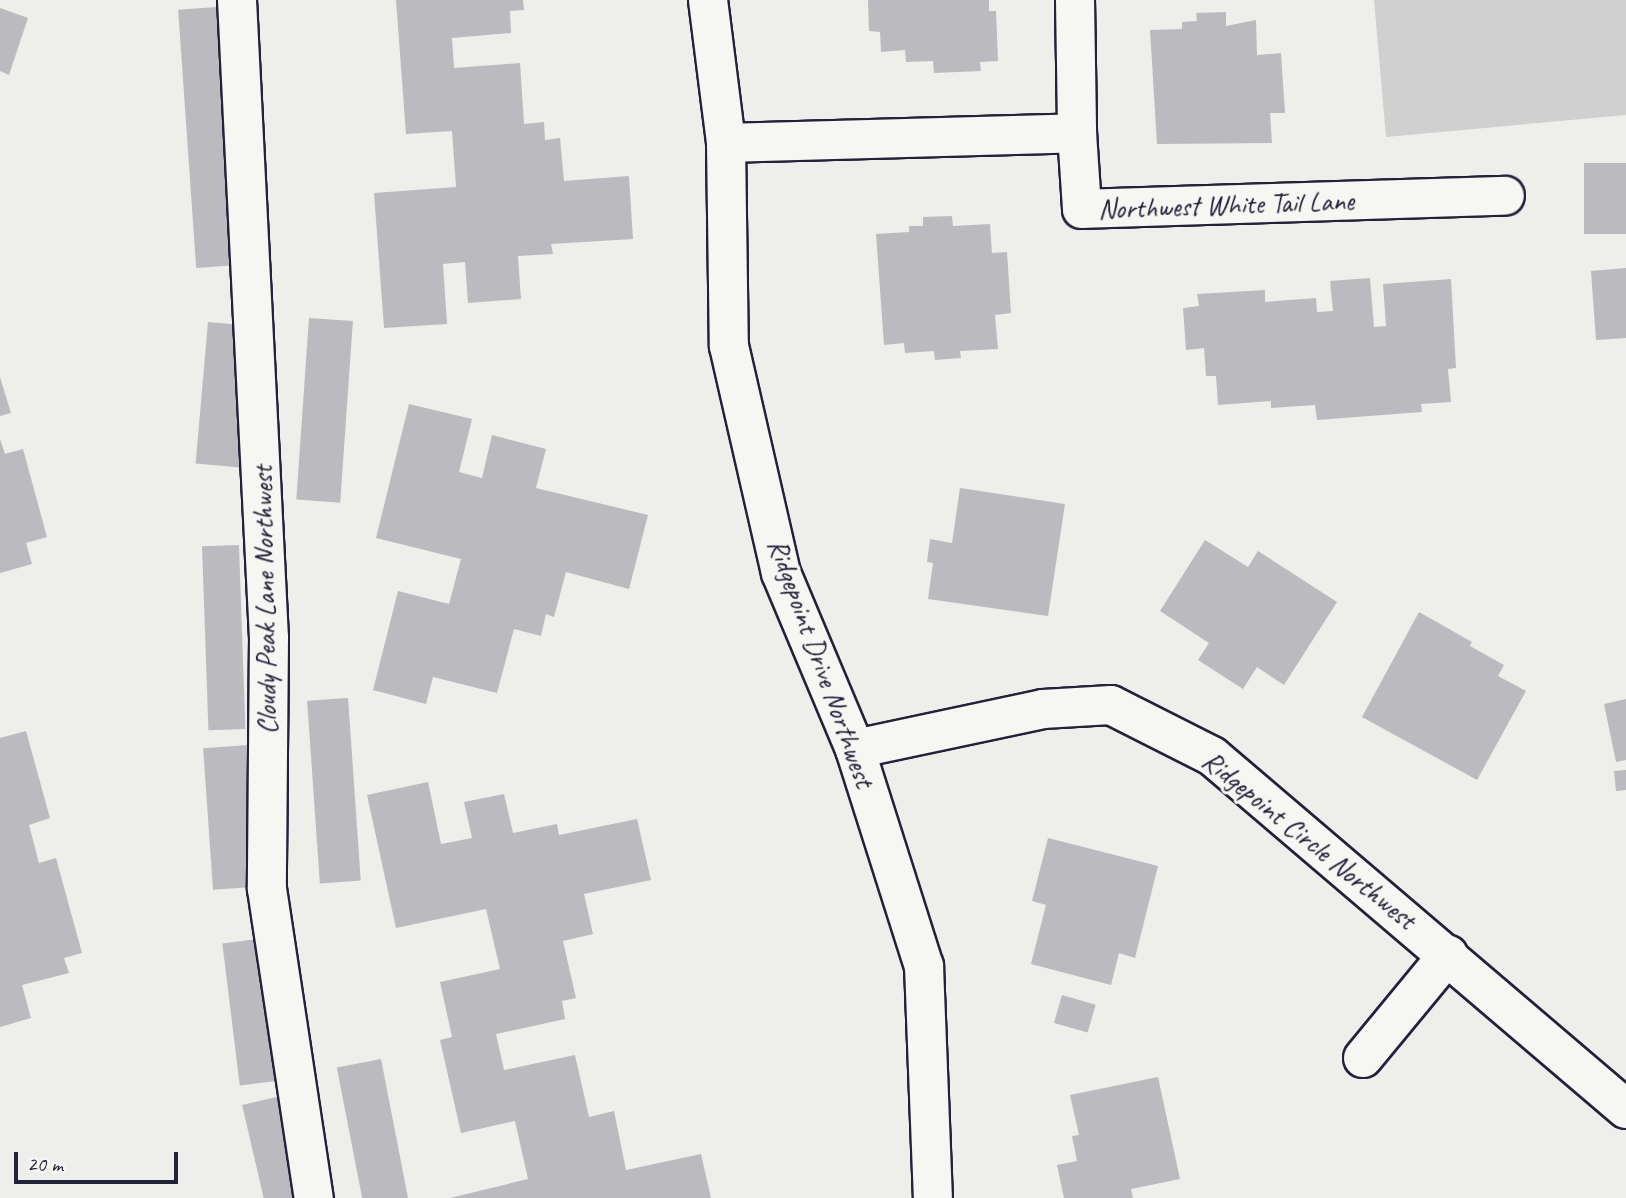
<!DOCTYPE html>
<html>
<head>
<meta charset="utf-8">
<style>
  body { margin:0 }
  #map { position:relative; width:1626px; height:1198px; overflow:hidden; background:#eeeeeb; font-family:Caveat,sans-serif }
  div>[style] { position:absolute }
  .green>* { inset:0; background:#d0d0d1 }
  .building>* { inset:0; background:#bbbbbf; transform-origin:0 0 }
  .roads { filter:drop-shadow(2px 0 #22223b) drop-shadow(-2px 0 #22223b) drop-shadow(0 2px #22223b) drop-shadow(0 -2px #22223b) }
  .minor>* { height:38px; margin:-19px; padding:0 19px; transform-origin:19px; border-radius:19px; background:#f6f6f2 }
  span { translate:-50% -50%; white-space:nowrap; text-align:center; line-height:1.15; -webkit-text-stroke:6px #f6f6f2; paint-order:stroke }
  .street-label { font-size:28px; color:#22223b }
  .scale { position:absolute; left:14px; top:1152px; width:164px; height:32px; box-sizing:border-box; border:4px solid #22223b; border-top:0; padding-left:9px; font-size:21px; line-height:24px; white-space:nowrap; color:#22223b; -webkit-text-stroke:5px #f6f6f2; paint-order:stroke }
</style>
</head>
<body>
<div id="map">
  <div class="green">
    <div style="clip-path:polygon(1374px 0,1626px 0,1626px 115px,1386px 137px)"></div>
  </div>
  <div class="building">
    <div style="clip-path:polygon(396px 0,523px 0,524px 10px,510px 11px,511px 33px,452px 38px,454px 68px,520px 63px,524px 124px,544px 122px,545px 140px,560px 138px,564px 181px,629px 176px,633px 239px,551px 244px,553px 254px,518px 256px,521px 299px,468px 303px,465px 262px,443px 264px,447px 324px,384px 328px,374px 193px,456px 187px,452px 131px,406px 134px)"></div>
    <div style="clip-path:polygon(868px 0,989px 0,989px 11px,996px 11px,998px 61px,980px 62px,981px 71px,934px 73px,933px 61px,906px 62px,905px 50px,881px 52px,880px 32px,869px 31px)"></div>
    <div style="left:230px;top:6px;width:259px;height:52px;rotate:86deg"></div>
    <div style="clip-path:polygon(0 8px,28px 18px,9px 75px,0 71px)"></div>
    <div style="clip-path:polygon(1226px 12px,1226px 26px,1256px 20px,1257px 55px,1281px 53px,1285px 113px,1270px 113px,1272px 143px,1157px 144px,1150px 30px,1182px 29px,1182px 22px,1197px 21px,1196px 13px)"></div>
    <div style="left:1626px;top:163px;width:71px;height:42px;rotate:90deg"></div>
    <div style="clip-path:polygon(952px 216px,953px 226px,990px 224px,992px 253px,1007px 252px,1011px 313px,995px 315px,998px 349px,960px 351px,961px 358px,935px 360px,934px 351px,905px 353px,904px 343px,884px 345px,876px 234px,909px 232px,909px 226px,923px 226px,923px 217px)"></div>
    <div style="clip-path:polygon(1626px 268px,1626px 338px,1596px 340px,1591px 271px)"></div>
    <div style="clip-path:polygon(1370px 278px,1374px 327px,1386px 326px,1383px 284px,1451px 279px,1456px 368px,1448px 369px,1451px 402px,1421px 404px,1422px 412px,1317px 420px,1315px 405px,1271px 408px,1271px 401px,1218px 405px,1216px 376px,1206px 376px,1204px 348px,1186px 350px,1183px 308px,1199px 306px,1197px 294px,1265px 290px,1265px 302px,1316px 298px,1317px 312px,1333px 311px,1330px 281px)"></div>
    <div style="left:309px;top:318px;width:44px;height:182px;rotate:4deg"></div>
    <div style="left:208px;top:322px;width:45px;height:142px;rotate:5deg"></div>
    <div style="clip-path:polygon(0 377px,11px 413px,0 416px)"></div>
    <div style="clip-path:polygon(409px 404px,472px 419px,459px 472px,482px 478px,492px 435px,546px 449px,536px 488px,648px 515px,629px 589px,566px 572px,554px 617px,546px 614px,541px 636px,514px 629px,497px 693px,433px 677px,426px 704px,373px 690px,398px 591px,449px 604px,461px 559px,376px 538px)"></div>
    <div style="clip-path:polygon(0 439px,5px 454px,23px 449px,47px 537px,26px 543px,32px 564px,0 573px)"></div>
    <div style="clip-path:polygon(960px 488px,1065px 504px,1048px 616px,928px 599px,933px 563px,927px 562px,930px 539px,952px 543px)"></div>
    <div style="clip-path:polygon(1205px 540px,1248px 567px,1258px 551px,1337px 602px,1284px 685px,1257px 667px,1243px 689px,1198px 660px,1209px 643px,1160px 611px)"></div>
    <div style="left:239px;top:545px;width:184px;height:37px;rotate:88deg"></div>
    <div style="clip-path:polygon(1419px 612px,1472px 642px,1470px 646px,1504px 665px,1498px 676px,1526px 691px,1477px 780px,1362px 717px)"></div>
    <div style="left:348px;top:698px;width:183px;height:41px;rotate:86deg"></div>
    <div style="clip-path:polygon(1626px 699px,1626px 760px,1616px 762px,1604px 704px)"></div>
    <div style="clip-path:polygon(26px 731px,50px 818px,29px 825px,39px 863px,56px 858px,82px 953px,64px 958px,69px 973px,22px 985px,31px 1018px,0 1027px,0 738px)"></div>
    <div style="left:248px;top:745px;width:142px;height:45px;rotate:86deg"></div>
    <div style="clip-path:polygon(1626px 770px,1626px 790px,1616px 791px,1614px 771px)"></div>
    <div style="clip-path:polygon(428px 782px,441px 844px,472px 838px,464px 802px,504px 794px,513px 833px,557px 824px,559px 835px,637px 819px,651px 880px,584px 894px,593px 934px,563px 941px,576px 998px,562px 1001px,565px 1019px,496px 1034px,504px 1070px,575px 1055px,589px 1117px,614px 1111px,626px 1170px,701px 1154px,711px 1198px,450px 1198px,528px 1179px,515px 1121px,461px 1133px,440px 1040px,452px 1037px,440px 982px,500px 969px,486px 909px,396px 928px,367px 795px)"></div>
    <div style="clip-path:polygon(1048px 838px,1158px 866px,1135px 958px,1119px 953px,1111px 985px,1031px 964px,1046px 905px,1032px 901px)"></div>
    <div style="left:267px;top:938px;width:143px;height:45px;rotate:83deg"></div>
    <div style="left:1062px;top:995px;width:35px;height:29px;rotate:16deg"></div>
    <div style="left:381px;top:1059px;width:142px;height:45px;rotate:79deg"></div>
    <div style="clip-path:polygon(1158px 1077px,1180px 1179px,1131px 1189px,1133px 1198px,1064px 1198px,1057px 1165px,1077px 1161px,1072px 1136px,1079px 1135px,1070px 1095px)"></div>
    <div style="left:285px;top:1095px;width:106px;height:44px;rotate:77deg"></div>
  </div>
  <div class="roads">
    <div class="minor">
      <div style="left:237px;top:0;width:639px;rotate:87.13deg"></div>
      <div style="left:269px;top:638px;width:251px;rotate:90.5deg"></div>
      <div style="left:267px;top:889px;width:313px;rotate:81.4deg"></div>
      <div style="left:708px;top:0;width:144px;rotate:82.8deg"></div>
      <div style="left:726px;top:143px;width:203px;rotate:89.2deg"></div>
      <div style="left:729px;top:346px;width:233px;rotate:77.1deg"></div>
      <div style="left:781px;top:573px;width:191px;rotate:67.2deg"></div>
      <div style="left:855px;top:749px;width:228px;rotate:72.4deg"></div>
      <div style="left:924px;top:966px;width:232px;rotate:87.8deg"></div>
      <div style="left:1075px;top:0;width:133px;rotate:89.1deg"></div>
      <div style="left:726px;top:143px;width:351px;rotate:-1.6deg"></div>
      <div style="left:1077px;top:133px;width:76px;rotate:86.2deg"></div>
      <div style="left:1082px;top:209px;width:423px;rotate:-1.8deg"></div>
      <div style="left:855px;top:749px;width:192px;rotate:-12deg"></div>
      <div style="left:1043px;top:709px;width:68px;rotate:-3.4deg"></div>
      <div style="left:1111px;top:705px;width:113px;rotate:26.8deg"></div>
      <div style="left:1212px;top:756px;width:544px;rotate:40.45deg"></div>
      <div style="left:1363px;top:1058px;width:134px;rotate:-50.5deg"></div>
    </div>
  </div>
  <div class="street-label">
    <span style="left:1226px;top:205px;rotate:-2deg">Northwest White Tail Lane</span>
    <span style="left:265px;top:600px;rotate:-91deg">Cloudy Peak Lane Northwest</span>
    <span style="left:821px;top:663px;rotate:70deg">Ridgepoint Drive Northwest</span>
    <span style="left:1309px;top:840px;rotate:39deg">Ridgepoint Circle Northwest</span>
  </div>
  <div class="scale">20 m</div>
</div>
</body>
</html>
